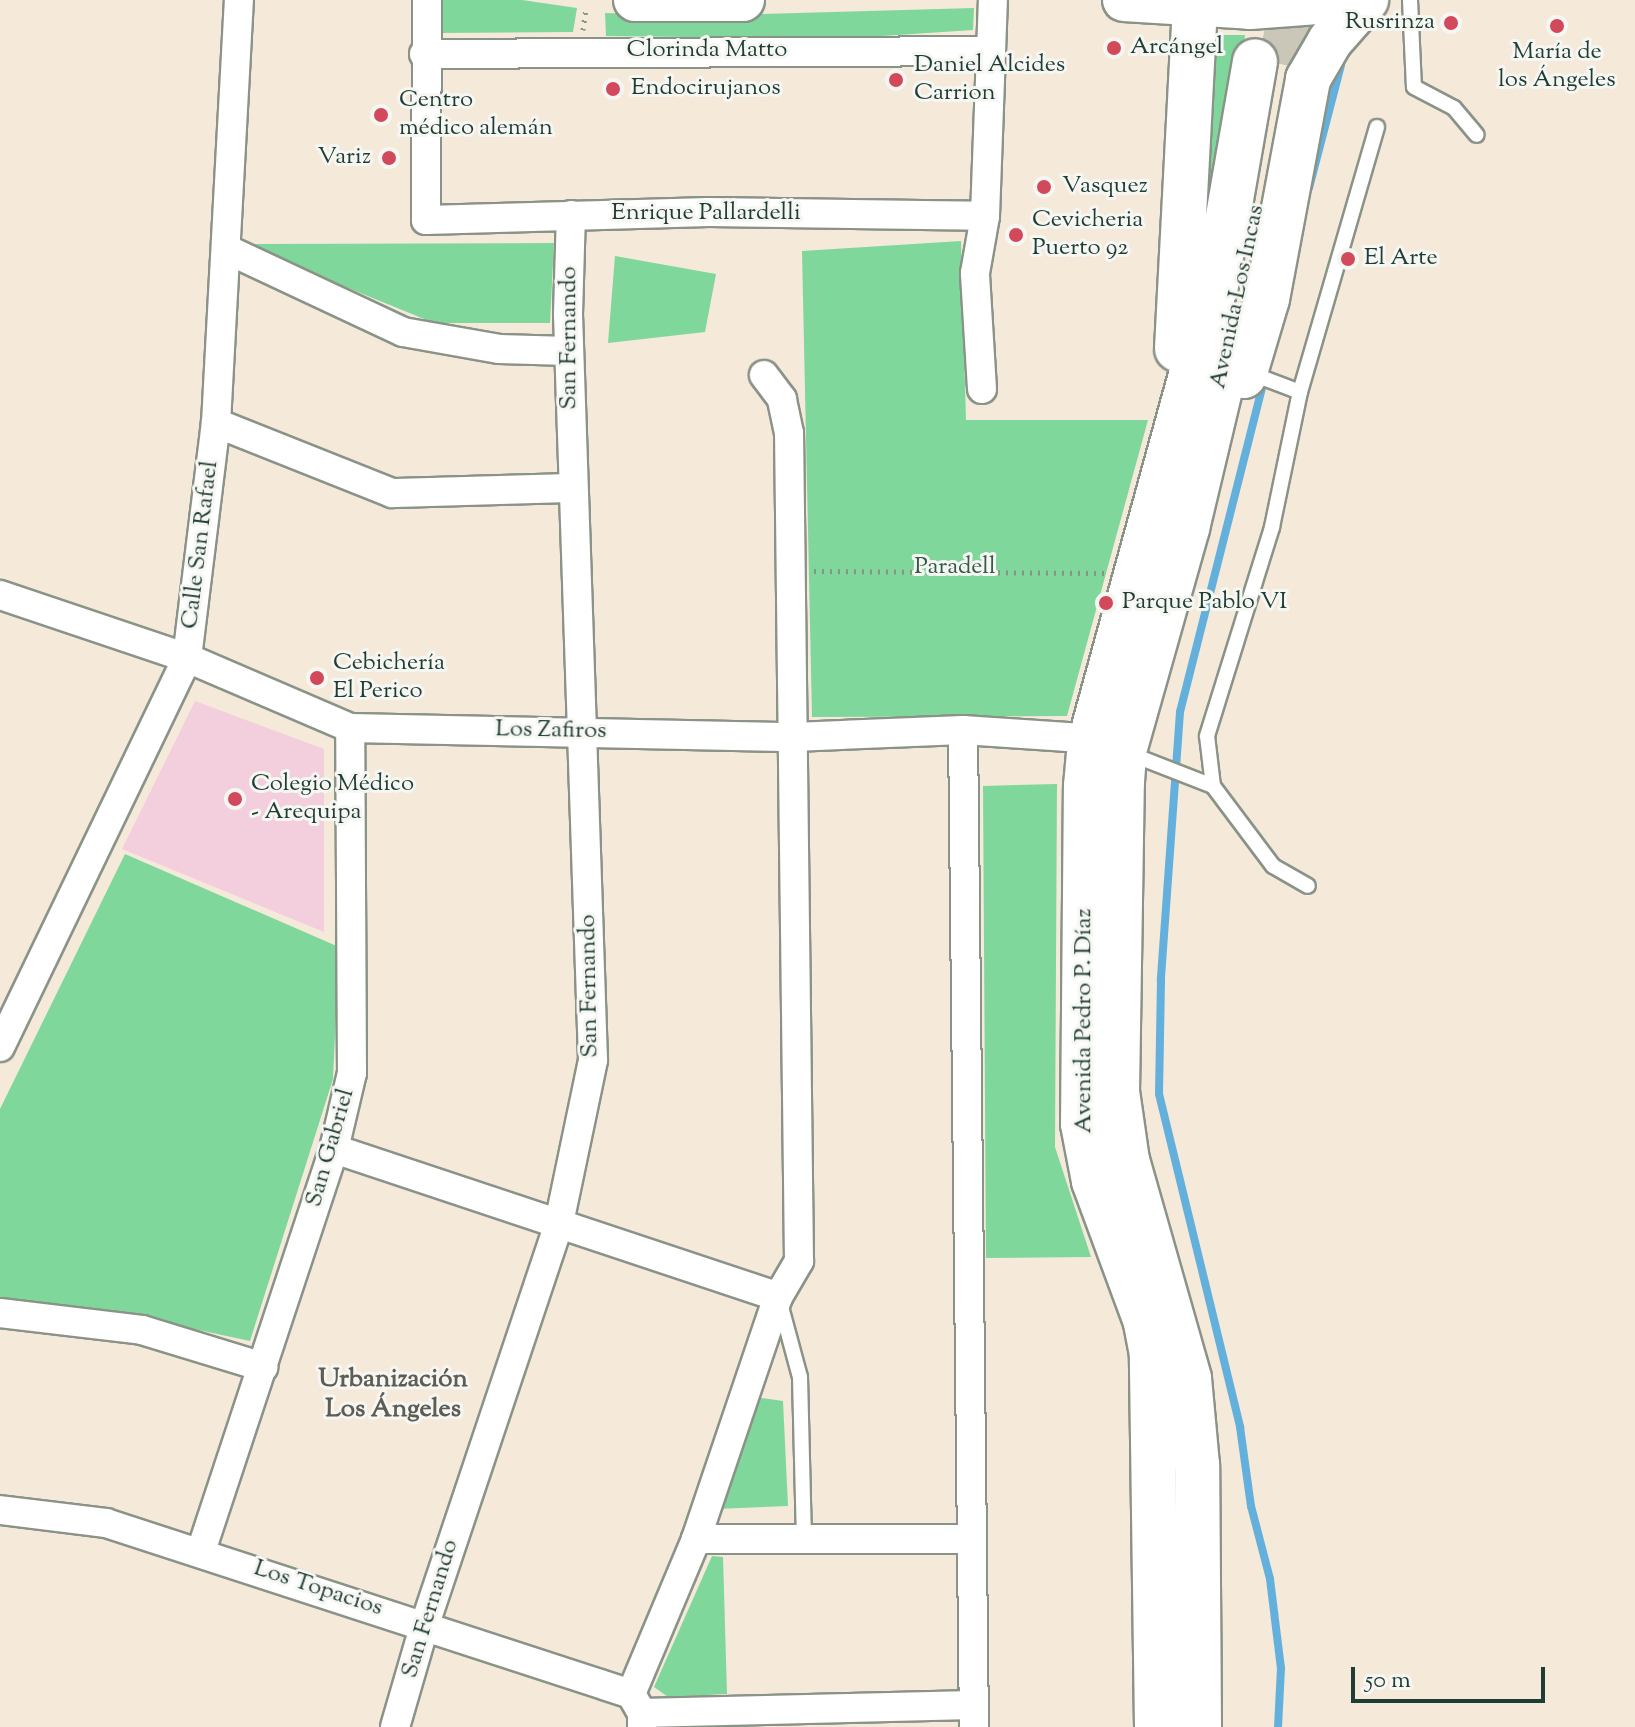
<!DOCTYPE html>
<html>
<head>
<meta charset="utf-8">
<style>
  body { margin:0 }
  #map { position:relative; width:1635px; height:1727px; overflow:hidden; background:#f5e9da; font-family:"Sorts Mill Goudy",serif }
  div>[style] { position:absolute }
  .built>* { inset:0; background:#f3cfde }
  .green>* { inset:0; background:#80d79b }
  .stream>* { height:8px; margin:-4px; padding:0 4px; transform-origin:4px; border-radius:4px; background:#63b0dc }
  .primary-tunnel>* { height:44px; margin-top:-22px; transform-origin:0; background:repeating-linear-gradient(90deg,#cac7b9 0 44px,transparent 0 66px) }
  .path>* { height:5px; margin-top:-2.5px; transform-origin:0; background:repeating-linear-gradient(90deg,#8a9387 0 2px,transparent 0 8px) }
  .roads { filter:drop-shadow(2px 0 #8a9387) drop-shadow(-2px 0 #8a9387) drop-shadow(0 2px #8a9387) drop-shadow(0 -2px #8a9387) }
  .lane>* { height:14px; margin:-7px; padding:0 7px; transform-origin:7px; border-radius:7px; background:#fff }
  .street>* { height:28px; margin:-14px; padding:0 14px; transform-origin:14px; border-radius:14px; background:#fff }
  .secondary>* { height:42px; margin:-21px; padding:0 21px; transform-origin:21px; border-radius:21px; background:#fff }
  .primary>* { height:44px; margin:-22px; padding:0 22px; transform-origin:22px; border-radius:22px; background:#fff }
  .dots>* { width:22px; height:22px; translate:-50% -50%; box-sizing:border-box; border:4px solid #f6f6f2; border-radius:50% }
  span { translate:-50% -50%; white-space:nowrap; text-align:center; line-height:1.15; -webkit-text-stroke:6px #f6f6f2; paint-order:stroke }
  .poi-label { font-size:24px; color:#1f3d34 }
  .right { translate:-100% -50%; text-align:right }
  .left { translate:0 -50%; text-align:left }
  .street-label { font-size:24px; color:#1f3d34 }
  .park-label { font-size:24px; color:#325c49 }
  .neighbourhood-label { font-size:26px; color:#5d5c55; font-weight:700 }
  .scale { position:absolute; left:1351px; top:1667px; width:194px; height:36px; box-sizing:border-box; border:4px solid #1f3d34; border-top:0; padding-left:10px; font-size:24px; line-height:28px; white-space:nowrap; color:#1f3d34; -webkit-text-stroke:6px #f6f6f2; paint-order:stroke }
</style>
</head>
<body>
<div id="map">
  <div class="built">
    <div style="clip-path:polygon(195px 701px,324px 749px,324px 932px,122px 849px)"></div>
  </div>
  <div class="green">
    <div style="clip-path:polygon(438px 0,522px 0,577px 8px,573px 32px,438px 33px)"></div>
    <div style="clip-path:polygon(974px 8px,973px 30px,837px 39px,606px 36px,605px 13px,690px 16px)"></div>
    <div style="clip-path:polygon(1207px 35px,1245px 35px,1218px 227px,1195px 332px)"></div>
    <div style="clip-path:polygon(961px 241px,966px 420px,1148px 420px,1067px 716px,812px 717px,802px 251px)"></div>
    <div style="clip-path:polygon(554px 243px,550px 323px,434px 323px,240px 244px)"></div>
    <div style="clip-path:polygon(615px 256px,716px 274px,705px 332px,608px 343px)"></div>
    <div style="clip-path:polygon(1057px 784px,1055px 1147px,1091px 1257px,986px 1258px,983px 786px)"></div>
    <div style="clip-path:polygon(125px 854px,339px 947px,333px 1079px,250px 1341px,147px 1319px,0 1305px,0 1109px)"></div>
    <div style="clip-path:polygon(754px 1397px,783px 1401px,788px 1506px,716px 1509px)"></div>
    <div style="clip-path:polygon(712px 1556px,723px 1557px,727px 1694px,668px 1697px,654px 1687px)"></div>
  </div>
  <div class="stream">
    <div style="left:1309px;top:188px;width:127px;rotate:-75.4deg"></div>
    <div style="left:1264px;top:380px;width:342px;rotate:104.2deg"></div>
    <div style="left:1180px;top:712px;width:269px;rotate:94.1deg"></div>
    <div style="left:1161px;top:980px;width:114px;rotate:91deg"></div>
    <div style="left:1159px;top:1094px;width:343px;rotate:76.3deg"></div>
    <div style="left:1240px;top:1427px;width:80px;rotate:82.1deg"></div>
    <div style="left:1251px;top:1506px;width:75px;rotate:75.4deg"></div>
    <div style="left:1270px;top:1579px;width:90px;rotate:83deg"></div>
    <div style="left:1281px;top:1668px;width:59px;rotate:92.9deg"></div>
  </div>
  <div class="primary-tunnel">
    <div style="left:1280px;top:64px;width:65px;rotate:-78.5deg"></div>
  </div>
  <div class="path">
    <div style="left:583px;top:30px;width:21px;rotate:-82deg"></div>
    <div style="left:814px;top:571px;width:290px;rotate:0.4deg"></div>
  </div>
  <div class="roads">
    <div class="lane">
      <div style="left:1410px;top:0;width:87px;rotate:87.4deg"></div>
      <div style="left:1414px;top:87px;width:45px;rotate:27.7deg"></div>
      <div style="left:1454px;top:108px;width:35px;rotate:50deg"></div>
      <div style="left:1250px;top:373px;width:53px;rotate:20.8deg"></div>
      <div style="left:1128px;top:753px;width:91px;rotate:21.2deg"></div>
      <div style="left:1213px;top:786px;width:100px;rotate:53.1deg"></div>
      <div style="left:1273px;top:866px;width:40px;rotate:29.7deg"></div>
      <div style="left:1213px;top:786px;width:50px;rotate:-96.8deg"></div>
      <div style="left:1207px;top:736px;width:219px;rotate:-72.7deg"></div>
      <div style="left:1272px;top:527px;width:138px;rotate:-78.3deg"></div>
      <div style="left:1300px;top:392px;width:276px;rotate:-73.8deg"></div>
      <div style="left:780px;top:1303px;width:77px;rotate:74.9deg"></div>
      <div style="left:800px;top:1377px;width:159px;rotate:88.6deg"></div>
    </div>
    <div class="street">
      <div style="left:427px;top:0;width:220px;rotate:90.3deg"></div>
      <div style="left:426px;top:220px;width:283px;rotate:-1.6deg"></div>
      <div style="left:709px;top:212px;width:276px;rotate:0.8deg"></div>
      <div style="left:424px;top:54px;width:565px;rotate:-0.3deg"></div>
      <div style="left:226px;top:249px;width:195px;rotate:25.1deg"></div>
      <div style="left:403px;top:332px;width:97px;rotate:10deg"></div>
      <div style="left:499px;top:349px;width:70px;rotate:1.6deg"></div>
      <div style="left:982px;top:389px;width:116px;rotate:-93.5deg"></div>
      <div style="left:975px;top:273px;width:58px;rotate:-80deg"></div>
      <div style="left:985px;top:216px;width:216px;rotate:-87.9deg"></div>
      <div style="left:216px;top:423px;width:189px;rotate:21.7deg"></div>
      <div style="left:392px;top:493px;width:181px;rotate:-1.6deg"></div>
      <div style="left:0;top:595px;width:197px;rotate:18.6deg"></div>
      <div style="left:187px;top:658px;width:177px;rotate:23.2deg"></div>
      <div style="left:350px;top:728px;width:444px;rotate:1.2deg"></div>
      <div style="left:794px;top:737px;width:169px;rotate:-2.4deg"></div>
      <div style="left:963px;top:730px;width:105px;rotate:3.8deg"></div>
      <div style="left:1068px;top:737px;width:38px;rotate:14deg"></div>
      <div style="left:963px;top:730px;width:997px;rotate:89.37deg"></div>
      <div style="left:0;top:1047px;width:432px;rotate:-64.3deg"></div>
      <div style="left:187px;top:658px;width:237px;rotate:-83deg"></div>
      <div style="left:216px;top:423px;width:424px;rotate:-86.9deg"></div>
      <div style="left:334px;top:1149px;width:468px;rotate:18.4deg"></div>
      <div style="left:0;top:1313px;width:143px;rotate:6.8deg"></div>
      <div style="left:142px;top:1330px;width:127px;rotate:17deg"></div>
      <div style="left:0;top:1510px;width:107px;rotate:7deg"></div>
      <div style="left:106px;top:1523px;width:552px;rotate:18.04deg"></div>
      <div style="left:696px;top:1539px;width:276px"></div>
      <div style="left:201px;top:1551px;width:423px;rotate:-71.7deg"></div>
      <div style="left:334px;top:1149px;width:78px;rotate:-76.7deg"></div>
      <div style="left:352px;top:1073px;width:345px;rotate:-90.3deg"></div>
      <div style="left:642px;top:1713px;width:331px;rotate:-1.4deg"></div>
      <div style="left:395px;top:1727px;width:107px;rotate:-73.8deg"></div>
      <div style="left:425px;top:1624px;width:423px;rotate:-71.5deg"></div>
      <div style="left:559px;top:1223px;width:167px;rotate:-78.2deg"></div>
      <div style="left:593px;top:1060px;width:746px;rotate:-91.92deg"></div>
      <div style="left:568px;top:314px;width:99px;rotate:-88.3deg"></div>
      <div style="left:642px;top:1727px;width:14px;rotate:-90deg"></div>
      <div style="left:642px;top:1713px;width:22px;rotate:-120deg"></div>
      <div style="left:631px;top:1694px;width:168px;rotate:-67.2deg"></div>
      <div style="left:696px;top:1539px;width:256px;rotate:-71.3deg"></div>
      <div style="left:778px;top:1297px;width:42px;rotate:-59.7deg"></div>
      <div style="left:799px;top:1261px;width:828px;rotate:-90.69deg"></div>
      <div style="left:789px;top:433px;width:35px;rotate:-102deg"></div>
      <div style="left:782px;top:399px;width:30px;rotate:-127deg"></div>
    </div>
    <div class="secondary">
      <div style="left:635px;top:0;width:108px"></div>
      <div style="left:1124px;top:0;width:126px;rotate:3.6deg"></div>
      <div style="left:1250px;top:8px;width:108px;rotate:-4.2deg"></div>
    </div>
    <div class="primary">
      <div style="left:1177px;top:349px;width:349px;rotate:-87deg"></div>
      <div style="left:1244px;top:376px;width:80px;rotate:-73.4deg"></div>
      <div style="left:1267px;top:299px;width:224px;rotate:-79.4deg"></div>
      <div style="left:1308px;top:79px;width:44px;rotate:-59.9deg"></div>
      <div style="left:1330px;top:41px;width:55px;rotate:-48.7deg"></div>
      <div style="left:1157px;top:1727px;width:373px;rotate:-90.8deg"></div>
      <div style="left:1152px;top:1354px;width:36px;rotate:-101deg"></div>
      <div style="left:1145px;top:1319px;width:147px;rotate:-110.3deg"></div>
      <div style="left:1094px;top:1181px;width:58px;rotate:-100.9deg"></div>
      <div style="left:1083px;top:1124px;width:338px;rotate:-89.5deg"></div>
      <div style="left:1086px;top:786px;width:44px;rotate:-84.8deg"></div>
      <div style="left:1090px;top:742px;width:474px;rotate:-74.6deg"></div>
      <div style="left:1216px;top:285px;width:227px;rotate:-80.1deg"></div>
      <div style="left:1199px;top:1727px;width:262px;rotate:-90.4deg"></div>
      <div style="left:1197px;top:1465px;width:87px;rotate:-95.3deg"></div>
      <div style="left:1189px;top:1378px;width:226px;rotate:-105.9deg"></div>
      <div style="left:1127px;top:1161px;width:70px;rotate:-98.2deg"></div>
      <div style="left:1117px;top:1092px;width:310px;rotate:-89.1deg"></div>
      <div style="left:1122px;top:782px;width:31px;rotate:-86deg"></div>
      <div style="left:1124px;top:751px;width:232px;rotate:-74.2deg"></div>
      <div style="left:1187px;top:528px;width:203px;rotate:-76.6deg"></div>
    </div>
  </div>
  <div class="dots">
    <div style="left:1451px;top:23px;background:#d1495b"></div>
    <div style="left:1557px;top:26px;background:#d1495b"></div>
    <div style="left:1114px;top:48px;background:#d1495b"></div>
    <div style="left:896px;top:80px;background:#d1495b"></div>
    <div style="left:613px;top:89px;background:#d1495b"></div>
    <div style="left:381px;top:115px;background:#d1495b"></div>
    <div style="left:389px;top:158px;background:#d1495b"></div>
    <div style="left:1044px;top:187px;background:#d1495b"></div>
    <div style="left:1016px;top:235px;background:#d1495b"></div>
    <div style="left:1348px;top:259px;background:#d1495b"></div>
    <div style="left:1106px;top:603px;background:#d1495b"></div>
    <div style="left:317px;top:678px;background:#d1495b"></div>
    <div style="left:235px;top:799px;background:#d1495b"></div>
  </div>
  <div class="poi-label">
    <span class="right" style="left:1435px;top:23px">Rusrinza</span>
    <span class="left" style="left:1130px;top:48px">Arcángel</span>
    <span style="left:1557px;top:67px">María de<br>los Ángeles</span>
    <span class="left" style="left:914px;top:80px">Daniel Alcides<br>Carrion</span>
    <span class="left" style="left:631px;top:89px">Endocirujanos</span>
    <span class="left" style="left:399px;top:115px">Centro<br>médico alemán</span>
    <span class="right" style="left:371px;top:158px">Variz</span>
    <span class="left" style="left:1062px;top:187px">Vasquez</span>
    <span class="left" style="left:1032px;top:235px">Cevicheria<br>Puerto 92</span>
    <span class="left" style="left:1364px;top:259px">El Arte</span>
    <span class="left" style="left:1122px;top:603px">Parque Pablo VI</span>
    <span class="left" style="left:333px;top:678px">Cebichería<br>El Perico</span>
    <span class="left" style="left:251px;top:799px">Colegio Médico<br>- Arequipa</span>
  </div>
  <div class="street-label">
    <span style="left:707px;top:51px">Clorinda Matto</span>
    <span style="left:706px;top:214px">Enrique Pallardelli</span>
    <span style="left:1238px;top:297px;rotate:-78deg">Avenida Los Incas</span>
    <span style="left:570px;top:338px;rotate:-90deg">San Fernando</span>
    <span style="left:201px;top:545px;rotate:-83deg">Calle San Rafael</span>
    <span style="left:551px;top:731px;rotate:1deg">Los Zafiros</span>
    <span style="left:590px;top:986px;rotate:-91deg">San Fernando</span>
    <span style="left:1085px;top:1021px;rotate:-90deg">Avenida Pedro P. Díaz</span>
    <span style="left:331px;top:1148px;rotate:-74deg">San Gabriel</span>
    <span style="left:318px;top:1589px;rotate:18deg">Los Topacios</span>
    <span style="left:431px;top:1609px;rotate:-73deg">San Fernando</span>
  </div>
  <div class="park-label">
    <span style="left:955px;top:568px">Paradell</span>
  </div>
  <div class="neighbourhood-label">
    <span style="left:393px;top:1395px">Urbanización<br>Los Ángeles</span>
  </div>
  <div class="scale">50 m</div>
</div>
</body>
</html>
